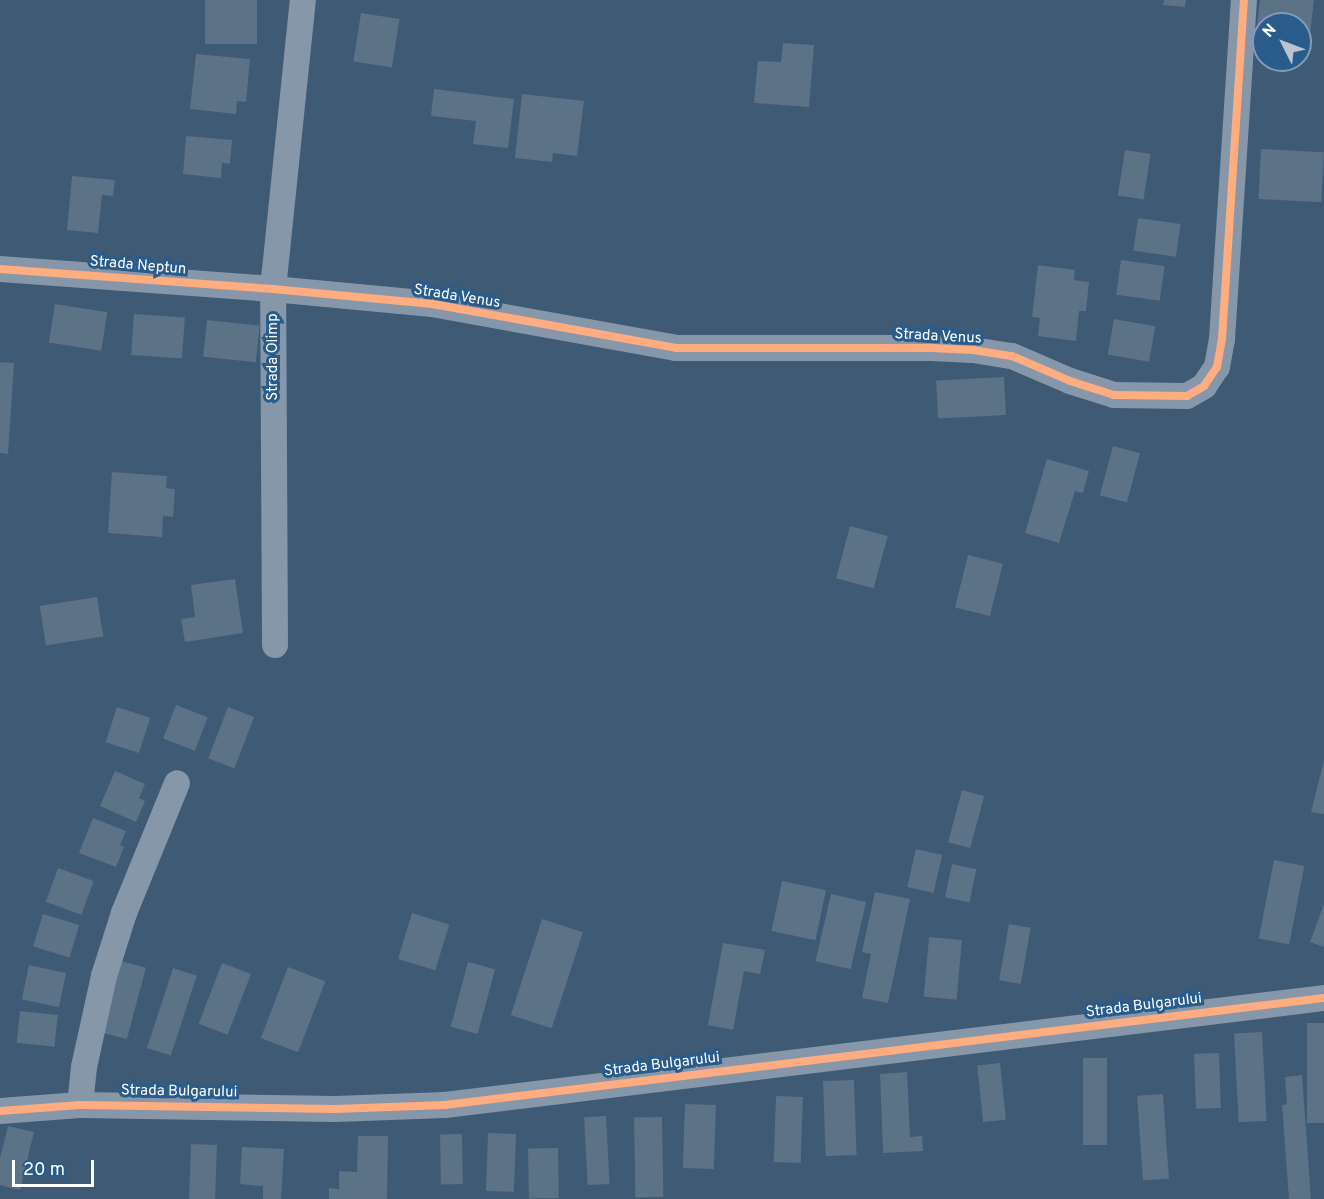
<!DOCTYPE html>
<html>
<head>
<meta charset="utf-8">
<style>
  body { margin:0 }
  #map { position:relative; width:1324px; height:1199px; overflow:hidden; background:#3f5a75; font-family:Overpass,sans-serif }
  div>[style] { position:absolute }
  .building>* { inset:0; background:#5c7286; transform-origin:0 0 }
  .minor>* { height:26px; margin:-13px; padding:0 13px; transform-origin:13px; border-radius:13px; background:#8697a9 }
  .cycleway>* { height:8px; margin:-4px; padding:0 4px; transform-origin:4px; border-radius:4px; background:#ffac80 }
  span { translate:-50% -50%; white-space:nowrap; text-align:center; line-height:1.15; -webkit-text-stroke:6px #295b8b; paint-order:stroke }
  .street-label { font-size:15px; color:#fff }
  .north { position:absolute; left:1252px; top:12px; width:60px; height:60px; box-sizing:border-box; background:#295b8b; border:2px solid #7f9db9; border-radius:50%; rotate:312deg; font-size:16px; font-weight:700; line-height:24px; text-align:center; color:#fff }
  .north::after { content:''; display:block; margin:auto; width:21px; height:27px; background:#bcc5cf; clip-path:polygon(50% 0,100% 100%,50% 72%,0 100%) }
  .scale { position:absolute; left:12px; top:1160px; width:82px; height:27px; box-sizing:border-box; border:3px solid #fff; border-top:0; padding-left:8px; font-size:18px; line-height:21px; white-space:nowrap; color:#fff; -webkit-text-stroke:4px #295b8b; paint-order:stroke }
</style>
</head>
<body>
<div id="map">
  <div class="building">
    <div style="left:205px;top:0;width:52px;height:44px"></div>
    <div style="clip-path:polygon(1164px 0,1186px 0,1185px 7px,1163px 5px)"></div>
    <div style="clip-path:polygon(1260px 0,1314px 0,1310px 33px,1300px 31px,1300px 24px,1264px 24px,1264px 28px,1257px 27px)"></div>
    <div style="left:361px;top:13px;width:39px;height:49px;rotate:9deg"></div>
    <div style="clip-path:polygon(783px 43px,814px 45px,809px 107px,754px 103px,758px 61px,781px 62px)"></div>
    <div style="clip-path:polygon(196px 54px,250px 59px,246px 102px,237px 101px,236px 114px,190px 109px)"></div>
    <div style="clip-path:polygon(434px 89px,514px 99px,508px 148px,473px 144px,476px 121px,431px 116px)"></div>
    <div style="clip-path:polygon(522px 94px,584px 101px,577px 156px,553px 153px,552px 162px,515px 158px)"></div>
    <div style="clip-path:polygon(186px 136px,232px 140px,230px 164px,222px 163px,221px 178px,183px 174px)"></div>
    <div style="left:1261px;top:149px;width:63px;height:50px;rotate:3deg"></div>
    <div style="left:1125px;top:150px;width:26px;height:46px;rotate:9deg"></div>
    <div style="clip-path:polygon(72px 176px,115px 180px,113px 196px,102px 195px,98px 233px,67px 230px)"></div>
    <div style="left:1138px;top:218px;width:43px;height:33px;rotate:8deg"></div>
    <div style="left:1121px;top:260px;width:44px;height:35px;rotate:8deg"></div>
    <div style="clip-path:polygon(1038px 265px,1075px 270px,1074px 280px,1089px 282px,1086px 311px,1079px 311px,1076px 341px,1038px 336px,1040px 318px,1032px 317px)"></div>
    <div style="left:55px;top:304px;width:53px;height:39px;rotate:9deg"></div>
    <div style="left:134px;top:314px;width:51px;height:41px;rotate:4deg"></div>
    <div style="left:1114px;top:319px;width:42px;height:36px;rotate:10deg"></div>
    <div style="left:207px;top:320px;width:53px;height:37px;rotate:6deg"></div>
    <div style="clip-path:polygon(0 362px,14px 363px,8px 454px,0 453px)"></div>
    <div style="left:1004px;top:377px;width:38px;height:68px;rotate:87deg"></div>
    <div style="left:1113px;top:446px;width:28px;height:51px;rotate:15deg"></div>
    <div style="clip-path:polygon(1047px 459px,1089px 471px,1083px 493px,1075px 491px,1059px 543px,1025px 533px)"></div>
    <div style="clip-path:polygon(112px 472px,167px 476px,166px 488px,175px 489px,173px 517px,163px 516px,162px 537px,108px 533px)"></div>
    <div style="left:850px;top:526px;width:39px;height:54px;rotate:15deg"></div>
    <div style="left:968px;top:555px;width:36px;height:54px;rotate:14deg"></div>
    <div style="clip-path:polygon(235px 579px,243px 633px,185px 642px,181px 619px,195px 617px,191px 585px)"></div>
    <div style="left:97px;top:597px;width:40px;height:58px;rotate:81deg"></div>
    <div style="left:176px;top:705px;width:34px;height:36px;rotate:21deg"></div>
    <div style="left:117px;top:707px;width:35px;height:37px;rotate:18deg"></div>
    <div style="left:228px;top:707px;width:28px;height:55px;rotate:21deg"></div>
    <div style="clip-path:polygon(1324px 760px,1324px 814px,1311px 812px)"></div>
    <div style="clip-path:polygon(115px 771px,145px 784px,139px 798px,145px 801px,136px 822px,100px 806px)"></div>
    <div style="left:962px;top:790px;width:23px;height:54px;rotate:15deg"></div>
    <div style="clip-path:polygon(93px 818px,126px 831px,120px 845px,124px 847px,116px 867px,79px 853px)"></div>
    <div style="left:916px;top:849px;width:27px;height:39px;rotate:13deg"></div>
    <div style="left:1274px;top:860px;width:31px;height:80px;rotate:11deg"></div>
    <div style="left:952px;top:864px;width:25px;height:34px;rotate:12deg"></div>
    <div style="left:58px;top:868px;width:38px;height:36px;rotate:20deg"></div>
    <div style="left:782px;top:881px;width:45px;height:51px;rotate:12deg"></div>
    <div style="clip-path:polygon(875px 892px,910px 899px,888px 1003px,862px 998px,871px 954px,862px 952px)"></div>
    <div style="left:831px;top:894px;width:36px;height:69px;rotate:13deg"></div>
    <div style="clip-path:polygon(1324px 904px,1324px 947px,1310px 942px)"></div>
    <div style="left:412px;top:913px;width:39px;height:48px;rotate:17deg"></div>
    <div style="left:43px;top:914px;width:38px;height:34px;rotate:17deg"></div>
    <div style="left:542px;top:919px;width:43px;height:101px;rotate:18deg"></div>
    <div style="left:1009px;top:924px;width:22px;height:57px;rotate:10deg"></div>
    <div style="left:929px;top:937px;width:33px;height:60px;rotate:5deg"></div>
    <div style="clip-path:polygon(723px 943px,765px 950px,760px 974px,744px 971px,733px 1030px,708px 1025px)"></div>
    <div style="left:117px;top:960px;width:30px;height:74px;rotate:15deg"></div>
    <div style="left:468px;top:962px;width:28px;height:67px;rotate:15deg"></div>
    <div style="left:222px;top:963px;width:31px;height:65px;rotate:21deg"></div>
    <div style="left:29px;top:965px;width:38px;height:35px;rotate:12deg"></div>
    <div style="left:288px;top:967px;width:40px;height:76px;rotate:21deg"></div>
    <div style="left:173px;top:968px;width:25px;height:84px;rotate:18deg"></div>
    <div style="left:20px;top:1011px;width:38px;height:32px;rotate:6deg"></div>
    <div style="left:1307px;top:1023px;width:17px;height:100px"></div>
    <div style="left:1262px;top:1032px;width:89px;height:28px;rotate:87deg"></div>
    <div style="left:1219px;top:1053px;width:55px;height:25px;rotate:88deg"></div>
    <div style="left:1083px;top:1058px;width:24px;height:87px"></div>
    <div style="left:1000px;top:1063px;width:57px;height:23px;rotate:84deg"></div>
    <div style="clip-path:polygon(907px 1072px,910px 1137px,922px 1136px,923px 1151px,883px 1153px,880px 1074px)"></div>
    <div style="clip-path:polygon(1302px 1075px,1311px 1199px,1289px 1199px,1282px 1105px,1287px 1104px,1285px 1077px)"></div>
    <div style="left:854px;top:1080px;width:75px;height:31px;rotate:88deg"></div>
    <div style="left:1163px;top:1094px;width:85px;height:26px;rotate:86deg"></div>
    <div style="left:776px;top:1096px;width:27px;height:66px;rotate:2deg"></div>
    <div style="left:685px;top:1104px;width:31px;height:64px;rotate:2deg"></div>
    <div style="left:606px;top:1116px;width:68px;height:22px;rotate:87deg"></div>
    <div style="left:662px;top:1117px;width:80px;height:28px;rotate:89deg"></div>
    <div style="clip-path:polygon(8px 1126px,34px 1132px,20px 1190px,0 1185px,0 1158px)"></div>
    <div style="left:488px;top:1133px;width:28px;height:58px;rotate:2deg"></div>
    <div style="left:462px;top:1134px;width:50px;height:22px;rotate:89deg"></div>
    <div style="clip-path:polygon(358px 1136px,388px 1136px,387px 1199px,329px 1199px,329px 1188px,339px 1189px,339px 1171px,357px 1172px)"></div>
    <div style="left:191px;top:1144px;width:26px;height:55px;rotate:2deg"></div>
    <div style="clip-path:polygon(242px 1147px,284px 1149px,281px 1199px,263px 1199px,263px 1186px,240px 1184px)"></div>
    <div style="left:558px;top:1148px;width:50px;height:30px;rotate:89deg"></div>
  </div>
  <div class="minor">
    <div style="left:0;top:269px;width:274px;rotate:4.2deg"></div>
    <div style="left:273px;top:289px;width:160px;rotate:5.4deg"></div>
    <div style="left:432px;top:304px;width:248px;rotate:10.2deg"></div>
    <div style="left:676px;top:348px;width:255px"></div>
    <div style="left:931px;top:348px;width:42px;rotate:2.7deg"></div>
    <div style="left:973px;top:350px;width:39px;rotate:9deg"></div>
    <div style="left:1012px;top:356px;width:63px;rotate:23.3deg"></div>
    <div style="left:1070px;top:381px;width:46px;rotate:17.7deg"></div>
    <div style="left:1114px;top:395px;width:73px;rotate:0.8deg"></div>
    <div style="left:1187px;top:396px;width:20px;rotate:-30deg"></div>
    <div style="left:1204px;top:386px;width:23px;rotate:-56deg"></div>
    <div style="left:1217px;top:367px;width:28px;rotate:-80deg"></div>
    <div style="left:1222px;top:339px;width:340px;rotate:-86.3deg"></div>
    <div style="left:275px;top:645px;width:356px;rotate:-90.3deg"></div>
    <div style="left:273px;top:289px;width:291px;rotate:-84.1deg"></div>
    <div style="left:80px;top:1105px;width:38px;rotate:-84deg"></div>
    <div style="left:84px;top:1067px;width:93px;rotate:-77.6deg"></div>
    <div style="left:104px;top:976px;width:66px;rotate:-72.4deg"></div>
    <div style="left:124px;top:913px;width:140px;rotate:-67.8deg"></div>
    <div style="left:0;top:1111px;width:80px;rotate:-4.3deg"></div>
    <div style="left:80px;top:1105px;width:255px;rotate:0.9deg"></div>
    <div style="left:335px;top:1109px;width:110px;rotate:-2.1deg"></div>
    <div style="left:445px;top:1105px;width:885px;rotate:-6.94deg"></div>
  </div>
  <div class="cycleway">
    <div style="left:0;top:269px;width:274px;rotate:4.2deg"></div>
    <div style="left:273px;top:289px;width:160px;rotate:5.4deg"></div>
    <div style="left:432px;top:304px;width:248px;rotate:10.2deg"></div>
    <div style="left:676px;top:348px;width:255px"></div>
    <div style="left:931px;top:348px;width:42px;rotate:2.7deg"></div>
    <div style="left:973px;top:350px;width:39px;rotate:9deg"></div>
    <div style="left:1012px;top:356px;width:63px;rotate:23.3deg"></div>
    <div style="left:1070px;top:381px;width:46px;rotate:17.7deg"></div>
    <div style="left:1114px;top:395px;width:73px;rotate:0.8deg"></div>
    <div style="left:1187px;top:396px;width:20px;rotate:-30deg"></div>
    <div style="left:1204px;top:386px;width:23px;rotate:-56deg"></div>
    <div style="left:1217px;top:367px;width:28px;rotate:-80deg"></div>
    <div style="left:1222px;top:339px;width:340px;rotate:-86.3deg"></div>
    <div style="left:0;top:1111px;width:80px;rotate:-4.3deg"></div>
    <div style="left:80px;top:1105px;width:255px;rotate:0.9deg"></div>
    <div style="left:335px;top:1109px;width:110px;rotate:-2.1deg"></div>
    <div style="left:445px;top:1105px;width:885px;rotate:-6.94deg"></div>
  </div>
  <div class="street-label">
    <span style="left:138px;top:266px;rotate:5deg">Strada Neptun</span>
    <span style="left:457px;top:297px;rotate:9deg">Strada Venus</span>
    <span style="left:938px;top:337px;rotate:3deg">Strada Venus</span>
    <span style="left:274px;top:357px;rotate:-90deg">Strada Olimp</span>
    <span style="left:1144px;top:1006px;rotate:-7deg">Strada Bulgarului</span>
    <span style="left:662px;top:1065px;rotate:-7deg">Strada Bulgarului</span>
    <span style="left:179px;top:1092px;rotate:1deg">Strada Bulgarului</span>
  </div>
  <div class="north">N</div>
  <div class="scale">20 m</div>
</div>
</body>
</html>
